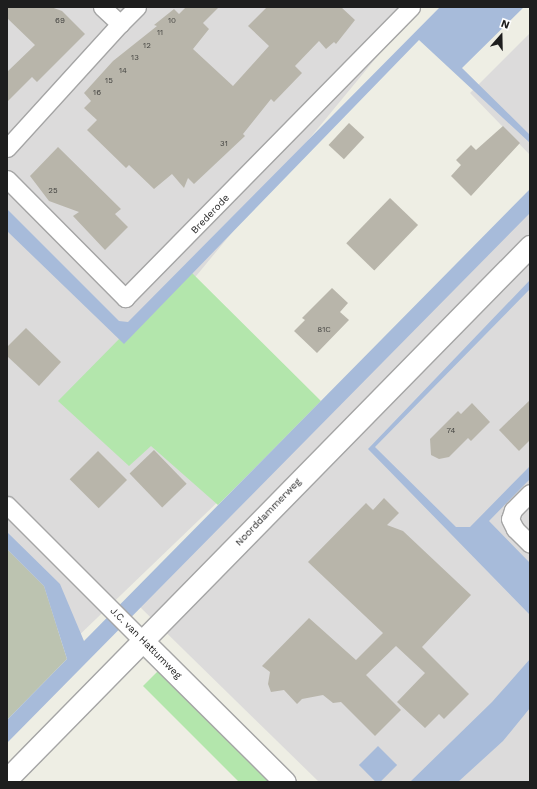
<!DOCTYPE html>
<html>
<head>
<meta charset="utf-8">
<style>
  body { margin:0 }
  #map { position:relative; width:537px; height:789px; overflow:hidden; background:#eeeee4; font-family:"Work Sans",sans-serif }
  div>[style] { position:absolute }
  .residential>* { inset:0; background:#dcdbdb }
  .construction>* { inset:0; background:#bcc3b0 }
  .grass>* { inset:0; background:#b3e6ac }
  .water>* { inset:0; background:#a7bbda; transform-origin:0 0 }
  .building>* { inset:0; background:#b8b5aa; transform-origin:0 0 }
  .roads { filter:drop-shadow(1px 0 #a5a5a5) drop-shadow(-1px 0 #a5a5a5) drop-shadow(0 1px #a5a5a5) drop-shadow(0 -1px #a5a5a5) }
  .minor>* { height:17px; margin:-8.5px; padding:0 8.5px; transform-origin:8.5px; border-radius:8.5px; background:#fff }
  .tertiary>* { height:21px; margin:-10.5px; padding:0 10.5px; transform-origin:10.5px; border-radius:10.5px; background:#fff }
  span { translate:-50% -50%; white-space:nowrap; text-align:center; line-height:1.15; -webkit-text-stroke:4px #fff; paint-order:stroke }
  .number-label { font-size:8px; color:#444441 }
  .number-label span { -webkit-text-stroke-width:0 }
  .street-label { font-size:10px; color:#1e1e1e }
  .frame { position:absolute; inset:0; border:8px solid #1e1e1e; pointer-events:none }
  .north { position:absolute; left:481px; top:16px; width:40px; height:40px; -webkit-text-stroke:3px #fff; paint-order:stroke; rotate:20deg; font-size:11px; font-weight:700; line-height:16px; text-align:center; color:#1e1e1e }
  .north::after { content:''; display:block; margin:auto; width:14px; height:18px; background:#1e1e1e; clip-path:polygon(50% 0,100% 100%,50% 72%,0 100%) }
</style>
</head>
<body>
<div id="map">
  <div class="residential">
    <div style="clip-path:polygon(7px 7px,418px 7px,112px 378px,226px 494px,71px 643px,7px 576px)"></div>
    <div style="clip-path:polygon(530px 33px,530px 155px,470px 93px)"></div>
    <div style="clip-path:polygon(530px 198px,530px 782px,319px 782px,139px 606px)"></div>
  </div>
  <div class="construction">
    <div style="clip-path:polygon(7px 549px,44px 586px,67px 659px,7px 720px)"></div>
  </div>
  <div class="grass">
    <div style="clip-path:polygon(188px 269px,321px 401px,218px 505px,151px 446px,129px 466px,58px 401px)"></div>
    <div style="clip-path:polygon(160px 669px,274px 782px,239px 782px,143px 686px)"></div>
  </div>
  <div class="water">
    <div style="clip-path:polygon(440px 7px,524px 7px,462px 68px,530px 135px,530px 143px,419px 40px,124px 344px,7px 231px,7px 209px,119px 321px,128px 322px)"></div>
    <div style="clip-path:polygon(530px 189px,530px 213px,7px 743px,7px 720px,67px 659px,44px 586px,7px 549px,7px 532px,60px 584px,84px 641px)"></div>
    <div style="clip-path:polygon(530px 280px,530px 289px,375px 447px,456px 527px,470px 527px,530px 466px,530px 479px,489px 521px,530px 563px,530px 615px,368px 449px)"></div>
    <div style="clip-path:polygon(530px 659px,530px 708px,503px 741px,458px 782px,410px 782px,492px 702px)"></div>
    <div style="left:378px;top:746px;width:27px;height:27px;rotate:45deg"></div>
  </div>
  <div class="building">
    <div style="clip-path:polygon(7px 7px,51px 7px,62px 11px,85px 34px,37px 82px,32px 77px,7px 102px,7px 72px,35px 45px,7px 18px)"></div>
    <div style="clip-path:polygon(186px 7px,219px 7px,203px 23px,209px 29px,193px 49px,233px 86px,269px 46px,248px 26px,267px 7px,341px 7px,355px 20px,336px 44px,334px 42px,326px 49px,319px 41px,295px 66px,302px 73px,274px 102px,271px 99px,243px 134px,245px 136px,194px 184px,188px 178px,184px 188px,172px 174px,154px 189px,129px 165px,126px 168px,87px 130px,97px 120px,84px 108px,91px 101px,84px 93px,113px 61px,157px 26px,154px 25px,174px 9px,179px 14px)"></div>
    <div style="left:349px;top:123px;width:21px;height:30px;rotate:43deg"></div>
    <div style="clip-path:polygon(503px 126px,520px 143px,471px 196px,451px 176px,461px 165px,456px 160px,471px 145px,476px 150px)"></div>
    <div style="clip-path:polygon(58px 147px,121px 209px,115px 214px,128px 227px,105px 250px,73px 216px,79px 212px,49px 201px,30px 176px)"></div>
    <div style="left:390px;top:198px;width:39px;height:63px;rotate:44deg"></div>
    <div style="clip-path:polygon(332px 288px,348px 303px,340px 312px,349px 320px,317px 353px,294px 331px,305px 320px,302px 318px)"></div>
    <div style="clip-path:polygon(26px 328px,61px 362px,39px 386px,7px 356px,7px 347px)"></div>
    <div style="clip-path:polygon(530px 400px,530px 440px,519px 451px,499px 430px)"></div>
    <div style="clip-path:polygon(472px 403px,490px 422px,471px 441px,468px 438px,449px 457px,439px 459px,431px 455px,430px 439px,458px 411px,461px 414px)"></div>
    <div style="left:154px;top:450px;width:47px;height:34px;rotate:46deg"></div>
    <div style="left:98px;top:451px;width:41px;height:40px;rotate:45deg"></div>
    <div style="clip-path:polygon(384px 498px,399px 513px,387px 525px,403px 531px,471px 595px,422px 647px,469px 694px,444px 719px,439px 714px,425px 728px,397px 702px,425px 673px,396px 646px,366px 675px,401px 710px,375px 736px,341px 702px,333px 703px,323px 695px,302px 699px,297px 704px,284px 690px,271px 692px,268px 684px,270px 672px,262px 666px,309px 618px,356px 660px,383px 633px,308px 562px,366px 503px,373px 510px)"></div>
  </div>
  <div class="roads">
    <div class="minor">
      <div style="left:102px;top:7px;width:25px;rotate:43deg"></div>
      <div style="left:120px;top:24px;width:24px;rotate:-45deg"></div>
      <div style="left:7px;top:148px;width:168px;rotate:-47.7deg"></div>
      <div style="left:7px;top:179px;width:168px;rotate:45.2deg"></div>
      <div style="left:125px;top:298px;width:408px;rotate:-45.5deg"></div>
      <div style="left:530px;top:493px;width:24px;rotate:135deg"></div>
      <div style="left:513px;top:510px;width:9px;rotate:108deg"></div>
      <div style="left:510px;top:519px;width:11px;rotate:63deg"></div>
      <div style="left:515px;top:529px;width:21px;rotate:45deg"></div>
      <div style="left:7px;top:505px;width:192px;rotate:45deg"></div>
    </div>
    <div class="tertiary">
      <div style="left:143px;top:641px;width:200px;rotate:44.8deg"></div>
      <div style="left:7px;top:779px;width:747px;rotate:-45.54deg"></div>
    </div>
  </div>
  <div class="number-label">
    <span style="left:60px;top:21px">69</span>
    <span style="left:172px;top:21px">10</span>
    <span style="left:160px;top:33px">11</span>
    <span style="left:147px;top:46px">12</span>
    <span style="left:135px;top:58px">13</span>
    <span style="left:123px;top:71px">14</span>
    <span style="left:109px;top:81px">15</span>
    <span style="left:97px;top:93px">16</span>
    <span style="left:224px;top:144px">31</span>
    <span style="left:53px;top:191px">25</span>
    <span style="left:324px;top:330px">81C</span>
    <span style="left:451px;top:431px">74</span>
  </div>
  <div class="street-label">
    <span style="left:210px;top:214px;rotate:-46deg">Brederode</span>
    <span style="left:268px;top:512px;rotate:-46deg">Noorddammerweg</span>
    <span style="left:146px;top:643px;rotate:45deg">J.C. van Hattumweg</span>
  </div>
  <div class="frame"></div>
  <div class="north">N</div>
</div>
</body>
</html>
